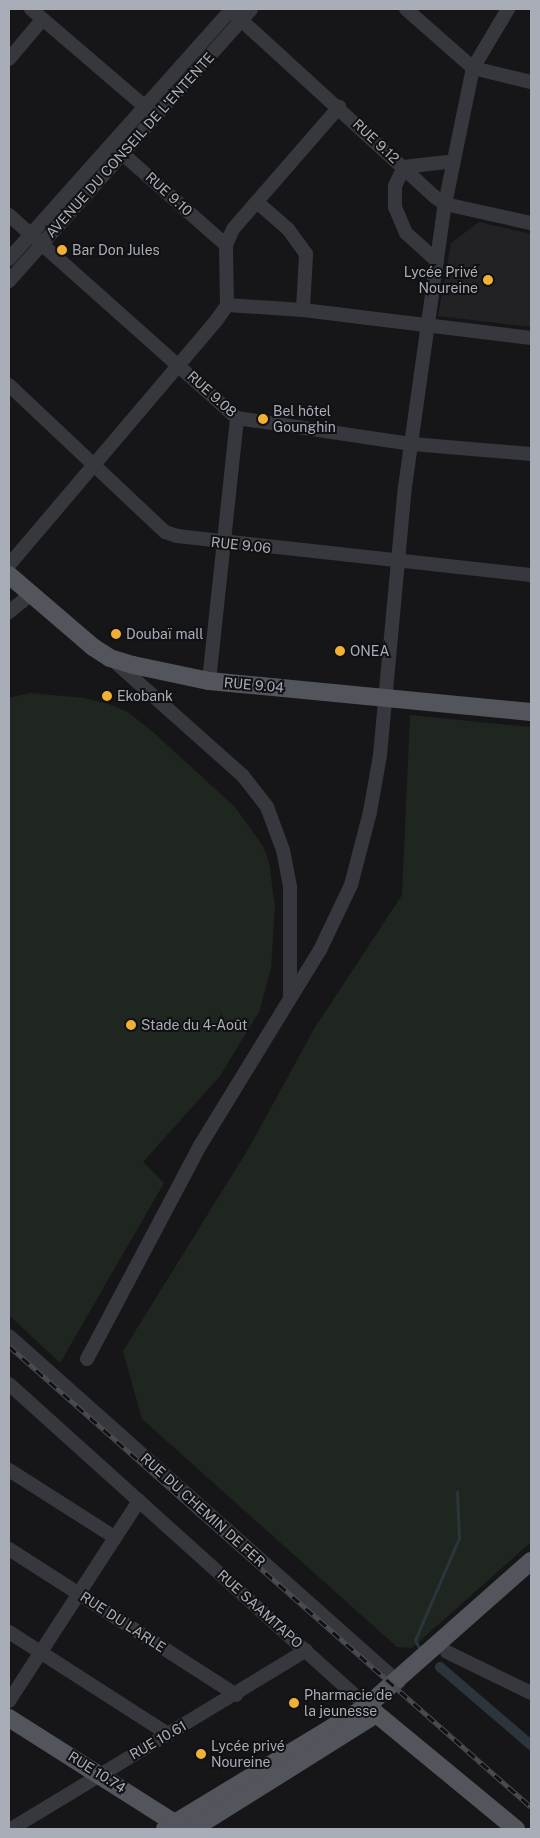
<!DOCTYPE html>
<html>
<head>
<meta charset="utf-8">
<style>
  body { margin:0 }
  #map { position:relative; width:540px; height:1838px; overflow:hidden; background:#161618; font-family:"Public Sans",sans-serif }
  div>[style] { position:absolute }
  .built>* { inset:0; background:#222225 }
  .green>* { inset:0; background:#1e261f }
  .stream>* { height:3px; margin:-1.5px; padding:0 1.5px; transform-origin:1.5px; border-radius:1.5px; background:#2c353c }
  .canal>* { height:10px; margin:-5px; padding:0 5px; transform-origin:5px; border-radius:5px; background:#2c353c }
  .minor>* { height:14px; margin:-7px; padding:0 7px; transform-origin:7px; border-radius:7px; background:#37383d }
  .major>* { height:18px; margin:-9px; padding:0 9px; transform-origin:9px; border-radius:9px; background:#53555c }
  .rail>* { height:5px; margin-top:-2.5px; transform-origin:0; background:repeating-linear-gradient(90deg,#111113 0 9px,#4a4c52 0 18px); box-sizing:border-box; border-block:1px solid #4a4c52 }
  .dots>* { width:14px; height:14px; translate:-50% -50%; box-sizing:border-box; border:2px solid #111113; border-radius:50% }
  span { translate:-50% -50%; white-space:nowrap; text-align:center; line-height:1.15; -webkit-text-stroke:4px #111113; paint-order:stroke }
  .street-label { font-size:14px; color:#a8adb8 }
  .poi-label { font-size:14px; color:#a8adb8 }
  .left { translate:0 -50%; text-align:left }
  .right { translate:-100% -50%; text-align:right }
  .frame { position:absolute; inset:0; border:10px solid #a8adb8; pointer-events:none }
</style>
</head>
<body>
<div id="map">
  <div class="built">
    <div style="clip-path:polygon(479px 222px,531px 234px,531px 327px,438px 316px,451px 243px)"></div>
  </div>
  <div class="green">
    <div style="clip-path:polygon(30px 693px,84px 698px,109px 704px,128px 712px,154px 733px,235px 807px,263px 846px,269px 862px,275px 907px,271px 968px,259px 1012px,220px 1076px,143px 1162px,164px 1183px,60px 1363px,9px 1315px,9px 698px)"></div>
    <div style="clip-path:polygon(410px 715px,531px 727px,531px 1542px,412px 1648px,397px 1647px,142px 1419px,123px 1351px,250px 1146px,314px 1029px,402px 895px)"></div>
  </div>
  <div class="stream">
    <div style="left:421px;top:1651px;width:13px;rotate:-119deg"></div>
    <div style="left:415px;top:1640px;width:111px;rotate:-66.7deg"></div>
    <div style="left:459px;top:1538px;width:46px;rotate:-92.5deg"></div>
  </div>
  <div class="canal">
    <div style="left:440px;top:1667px;width:120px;rotate:40.6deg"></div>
  </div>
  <div class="minor">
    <div style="left:31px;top:9px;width:158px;rotate:40.6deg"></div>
    <div style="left:229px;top:9px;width:279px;rotate:42.4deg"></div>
    <div style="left:435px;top:197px;width:12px;rotate:35deg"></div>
    <div style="left:445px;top:204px;width:88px;rotate:12.5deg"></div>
    <div style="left:406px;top:9px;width:89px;rotate:41.4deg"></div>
    <div style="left:473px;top:68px;width:60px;rotate:13.6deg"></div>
    <div style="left:9px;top:59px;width:51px;rotate:-49.8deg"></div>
    <div style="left:116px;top:148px;width:147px;rotate:41.4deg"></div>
    <div style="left:257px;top:202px;width:41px;rotate:41.1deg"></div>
    <div style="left:288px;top:229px;width:31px;rotate:54deg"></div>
    <div style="left:306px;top:254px;width:56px;rotate:93.1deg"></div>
    <div style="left:9px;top:215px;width:305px;rotate:41.7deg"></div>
    <div style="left:237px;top:418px;width:177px;rotate:8.5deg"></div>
    <div style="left:412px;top:444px;width:119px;rotate:4.8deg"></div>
    <div style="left:9px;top:259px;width:335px;rotate:-48.3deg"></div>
    <div style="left:437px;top:261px;width:42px;rotate:-137.9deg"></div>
    <div style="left:406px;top:233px;width:28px;rotate:-113deg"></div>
    <div style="left:395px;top:207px;width:21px;rotate:-90deg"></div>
    <div style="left:395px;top:186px;width:21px;rotate:-65deg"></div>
    <div style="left:404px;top:167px;width:50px;rotate:-6.8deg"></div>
    <div style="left:9px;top:281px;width:364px;rotate:-48.3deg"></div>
    <div style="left:227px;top:305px;width:76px;rotate:3.8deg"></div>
    <div style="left:303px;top:310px;width:230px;rotate:7deg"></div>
    <div style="left:9px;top:385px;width:214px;rotate:43.3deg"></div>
    <div style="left:165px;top:532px;width:13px;rotate:18deg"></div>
    <div style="left:177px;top:536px;width:356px;rotate:6.3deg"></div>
    <div style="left:9px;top:565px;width:320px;rotate:-49.7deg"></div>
    <div style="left:216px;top:321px;width:19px;rotate:-55deg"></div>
    <div style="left:227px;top:305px;width:60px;rotate:-91deg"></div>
    <div style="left:226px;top:245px;width:17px;rotate:-66deg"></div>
    <div style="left:233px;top:229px;width:162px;rotate:-49deg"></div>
    <div style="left:9px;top:612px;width:27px;rotate:-39deg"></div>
    <div style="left:114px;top:661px;width:173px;rotate:41.7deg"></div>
    <div style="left:243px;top:776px;width:39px;rotate:52deg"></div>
    <div style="left:267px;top:807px;width:46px;rotate:69.6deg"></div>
    <div style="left:283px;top:850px;width:38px;rotate:79deg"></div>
    <div style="left:290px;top:887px;width:111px;rotate:90deg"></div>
    <div style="left:209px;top:681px;width:264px;rotate:-83.9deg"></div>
    <div style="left:9px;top:1336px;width:521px;rotate:41.65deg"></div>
    <div style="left:87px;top:1359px;width:243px;rotate:-62.1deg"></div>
    <div style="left:201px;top:1144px;width:228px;rotate:-58.5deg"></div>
    <div style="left:320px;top:950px;width:72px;rotate:-64.5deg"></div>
    <div style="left:351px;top:885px;width:75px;rotate:-75.4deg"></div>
    <div style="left:370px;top:812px;width:58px;rotate:-80deg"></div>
    <div style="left:380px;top:755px;width:269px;rotate:-84.7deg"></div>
    <div style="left:405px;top:487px;width:286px;rotate:-82deg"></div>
    <div style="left:445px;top:204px;width:139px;rotate:-78.4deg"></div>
    <div style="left:473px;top:68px;width:69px;rotate:-59.3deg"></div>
    <div style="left:9px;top:1384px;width:482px;rotate:42deg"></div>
    <div style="left:9px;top:1470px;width:125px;rotate:32.5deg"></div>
    <div style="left:9px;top:1549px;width:270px;rotate:32.7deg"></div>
    <div style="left:9px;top:1632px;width:189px;rotate:32.7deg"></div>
    <div style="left:447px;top:1652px;width:93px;rotate:26deg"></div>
    <div style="left:9px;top:1701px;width:239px;rotate:-57deg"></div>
    <div style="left:11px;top:1829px;width:345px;rotate:-31.2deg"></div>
  </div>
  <div class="major">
    <div style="left:9px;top:575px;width:111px;rotate:40.6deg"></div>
    <div style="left:93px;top:647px;width:20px;rotate:33deg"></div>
    <div style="left:110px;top:658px;width:24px;rotate:17deg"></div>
    <div style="left:133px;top:665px;width:78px;rotate:11.9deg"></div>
    <div style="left:209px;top:681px;width:323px;rotate:5.5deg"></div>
    <div style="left:368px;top:1707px;width:192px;rotate:39.5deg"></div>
    <div style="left:9px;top:1718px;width:207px;rotate:32.4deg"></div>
    <div style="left:165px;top:1829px;width:237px;rotate:-31.3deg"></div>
    <div style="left:367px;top:1706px;width:219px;rotate:-41.5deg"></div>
    <div style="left:193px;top:1829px;width:215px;rotate:-32.1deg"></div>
  </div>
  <div class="rail">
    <div style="left:9px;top:1346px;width:696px;rotate:41.45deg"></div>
  </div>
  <div class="dots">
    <div style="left:62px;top:250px;background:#f2b134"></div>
    <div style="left:488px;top:280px;background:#f2b134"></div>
    <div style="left:263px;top:419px;background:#f2b134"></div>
    <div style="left:116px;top:634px;background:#f2b134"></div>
    <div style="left:340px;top:651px;background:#f2b134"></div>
    <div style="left:107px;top:696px;background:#f2b134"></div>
    <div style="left:131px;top:1025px;background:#f2b134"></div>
    <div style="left:294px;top:1703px;background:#f2b134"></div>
    <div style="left:201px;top:1754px;background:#f2b134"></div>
  </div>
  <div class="street-label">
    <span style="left:376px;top:141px;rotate:43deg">RUE 9.12</span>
    <span style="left:130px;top:145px;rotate:-48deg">AVENUE DU CONSEIL DE L'ENTENTE</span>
    <span style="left:169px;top:194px;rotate:42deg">RUE 9.10</span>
    <span style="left:212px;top:394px;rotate:42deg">RUE 9.08</span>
    <span style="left:241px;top:545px;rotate:6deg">RUE 9.06</span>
    <span style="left:254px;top:685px;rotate:5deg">RUE 9.04</span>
    <span style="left:203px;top:1510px;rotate:42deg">RUE DU CHEMIN DE FER</span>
    <span style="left:260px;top:1609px;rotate:42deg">RUE SAAMTAPO</span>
    <span style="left:123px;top:1622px;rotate:33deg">RUE DU LARLE</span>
    <span style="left:158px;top:1740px;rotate:-30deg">RUE 10.61</span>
    <span style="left:97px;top:1772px;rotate:32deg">RUE 10.74</span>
  </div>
  <div class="poi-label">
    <span class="left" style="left:72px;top:250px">Bar Don Jules</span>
    <span class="right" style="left:478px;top:280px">Lycée Privé<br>Noureine</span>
    <span class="left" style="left:273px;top:419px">Bel hôtel<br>Gounghin</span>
    <span class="left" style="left:126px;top:634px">Doubaï mall</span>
    <span class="left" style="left:350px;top:651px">ONEA</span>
    <span class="left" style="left:117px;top:696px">Ekobank</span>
    <span class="left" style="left:141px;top:1025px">Stade du 4-Août</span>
    <span class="left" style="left:304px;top:1703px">Pharmacie de<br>la jeunesse</span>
    <span class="left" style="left:211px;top:1754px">Lycée privé<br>Noureine</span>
  </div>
  <div class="frame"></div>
</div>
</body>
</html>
